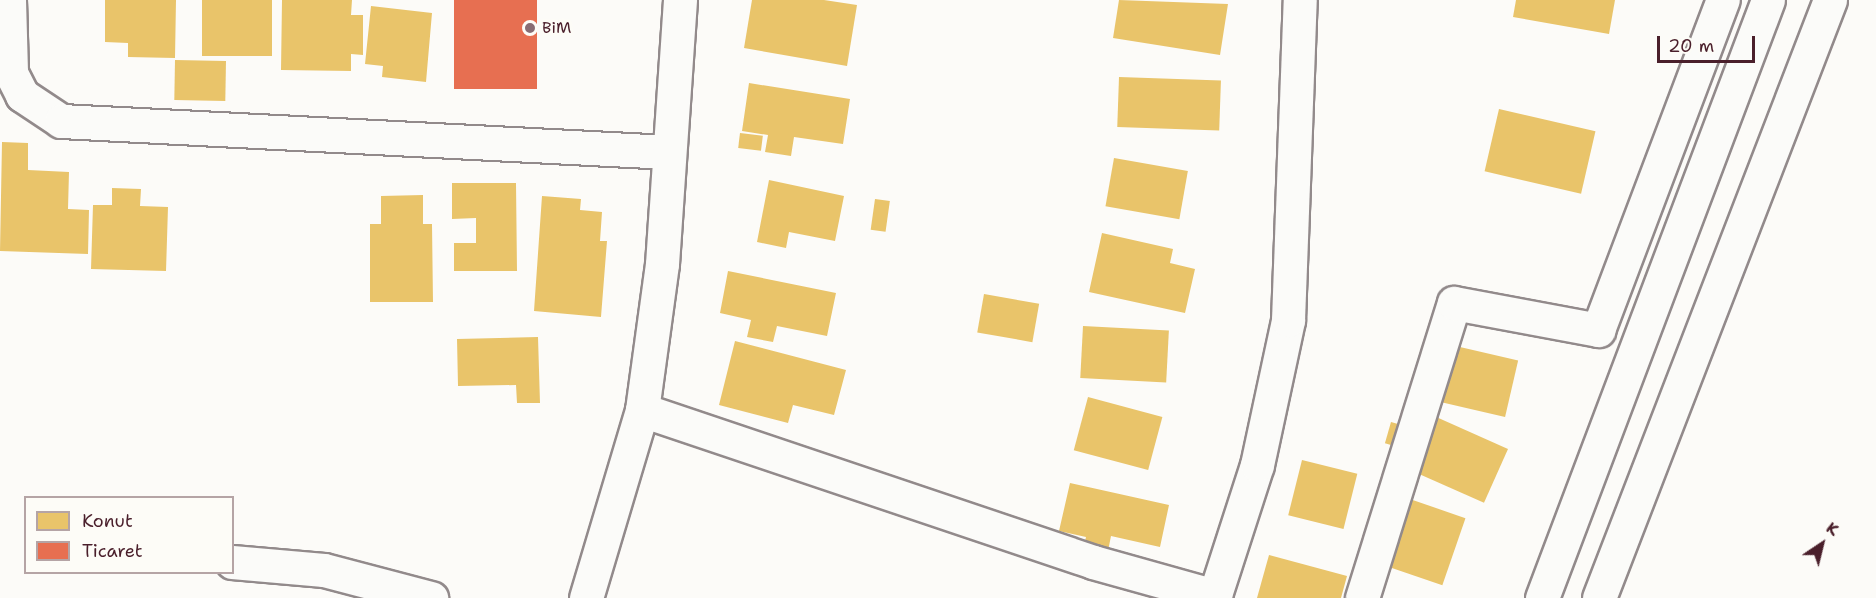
<!DOCTYPE html>
<html>
<head>
<meta charset="utf-8">
<style>
  body { margin:0 }
  #map { position:relative; width:1876px; height:598px; overflow:hidden; background:#fcfbf8; font-family:"Shantell Sans",sans-serif }
  div>[style] { position:absolute }
  .homes>* { inset:0; background:#e9c46a; transform-origin:0 0 }
  .shops>* { inset:0; background:#e76f51; transform-origin:0 0 }
  .roads { filter:drop-shadow(2px 0 #928a8b) drop-shadow(-2px 0 #928a8b) drop-shadow(0 2px #928a8b) drop-shadow(0 -2px #928a8b) }
  .minor>* { height:33px; margin:-16.5px; padding:0 16.5px; transform-origin:16.5px; border-radius:16.5px; background:#fbfbf9 }
  .tertiary>* { height:33px; margin:-16.5px; padding:0 16.5px; transform-origin:16.5px; border-radius:16.5px; background:#fbfbf9 }
  .secondary>* { height:33px; margin:-16.5px; padding:0 16.5px; transform-origin:16.5px; border-radius:16.5px; background:#fbfbf9 }
  .dots>* { width:16px; height:16px; translate:-50% -50%; box-sizing:border-box; border:3px solid #fdfcf7; border-radius:50% }
  span { translate:-50% -50%; white-space:nowrap; text-align:center; line-height:1.15; -webkit-text-stroke:6px #fdfcf7; paint-order:stroke }
  .poi-label { font-size:16px; color:#4a1f2b }
  .left { translate:0 -50%; text-align:left }
  .legend { position:absolute; left:24px; top:496px; width:210px; height:78px; box-sizing:border-box; background:#fdfcf7; border:2px solid #b5a4a5; margin:0; padding:8px 10px; list-style:none; font-size:18px; color:#4a1f2b }
  .legend li { display:flex; align-items:center; gap:12px; height:30px }
  .legend b { width:30px; border:2px solid #b5a4a5 }
  .north { position:absolute; left:1792px; top:514px; width:60px; height:60px; -webkit-text-stroke:4px #fdfcf7; paint-order:stroke; rotate:35deg; font-size:16px; font-weight:700; line-height:24px; text-align:center; color:#4a1f2b }
  .north::after { content:''; display:block; margin:auto; width:21px; height:27px; background:#4a1f2b; clip-path:polygon(50% 0,100% 100%,50% 72%,0 100%) }
  .scale { position:absolute; left:1657px; top:36px; width:98px; height:27px; box-sizing:border-box; border:3px solid #4a1f2b; border-top:0; padding-left:8px; font-size:18px; line-height:21px; white-space:nowrap; color:#4a1f2b; -webkit-text-stroke:4px #fdfcf7; paint-order:stroke }
</style>
</head>
<body>
<div id="map">
  <div class="homes">
    <div style="clip-path:polygon(105px 0,176px 0,175px 58px,128px 57px,128px 43px,105px 42px)"></div>
    <div style="left:202px;top:0;width:70px;height:56px"></div>
    <div style="clip-path:polygon(282px 0,352px 0,351px 15px,363px 15px,363px 55px,351px 54px,351px 71px,281px 70px)"></div>
    <div style="clip-path:polygon(752px 0,824px 0,857px 5px,847px 66px,744px 48px)"></div>
    <div style="clip-path:polygon(1119px 0,1228px 4px,1220px 55px,1113px 38px)"></div>
    <div style="clip-path:polygon(1516px 0,1615px 0,1609px 34px,1513px 17px)"></div>
    <div style="clip-path:polygon(371px 6px,432px 13px,426px 82px,382px 77px,383px 66px,365px 64px)"></div>
    <div style="left:175px;top:60px;width:51px;height:40px;rotate:1deg"></div>
    <div style="left:1119px;top:77px;width:102px;height:50px;rotate:2deg"></div>
    <div style="clip-path:polygon(749px 83px,850px 99px,843px 144px,794px 137px,791px 156px,765px 152px,768px 135px,742px 131px)"></div>
    <div style="left:1499px;top:109px;width:99px;height:64px;rotate:13deg"></div>
    <div style="left:740px;top:133px;width:23px;height:15px;rotate:7deg"></div>
    <div style="clip-path:polygon(2px 142px,28px 143px,28px 170px,69px 172px,68px 209px,89px 210px,88px 254px,0 251px)"></div>
    <div style="left:1114px;top:158px;width:75px;height:49px;rotate:10deg"></div>
    <div style="clip-path:polygon(769px 180px,844px 196px,835px 241px,789px 232px,786px 248px,757px 242px)"></div>
    <div style="clip-path:polygon(452px 183px,516px 183px,517px 271px,454px 271px,454px 243px,476px 243px,476px 218px,452px 219px)"></div>
    <div style="clip-path:polygon(112px 188px,141px 189px,140px 206px,168px 207px,166px 271px,91px 269px,93px 205px,112px 205px)"></div>
    <div style="clip-path:polygon(423px 195px,423px 224px,432px 224px,433px 302px,370px 302px,370px 224px,381px 224px,381px 196px)"></div>
    <div style="clip-path:polygon(542px 196px,581px 199px,580px 210px,602px 212px,600px 241px,607px 241px,601px 317px,534px 311px)"></div>
    <div style="left:875px;top:199px;width:15px;height:31px;rotate:8deg"></div>
    <div style="clip-path:polygon(1102px 233px,1173px 249px,1170px 263px,1195px 269px,1185px 313px,1089px 292px)"></div>
    <div style="clip-path:polygon(728px 271px,836px 293px,827px 336px,777px 326px,773px 342px,747px 337px,751px 320px,720px 313px)"></div>
    <div style="left:984px;top:294px;width:56px;height:39px;rotate:10deg"></div>
    <div style="left:1083px;top:326px;width:86px;height:52px;rotate:3deg"></div>
    <div style="clip-path:polygon(538px 337px,540px 403px,517px 403px,516px 385px,458px 386px,457px 339px)"></div>
    <div style="clip-path:polygon(735px 341px,846px 370px,834px 415px,793px 405px,788px 423px,719px 405px)"></div>
    <div style="left:1447px;top:344px;width:73px;height:58px;rotate:13deg"></div>
    <div style="left:1088px;top:397px;width:77px;height:55px;rotate:15deg"></div>
    <div style="left:1434px;top:416px;width:81px;height:59px;rotate:24deg"></div>
    <div style="left:1391px;top:422px;width:19px;height:22px;rotate:16deg"></div>
    <div style="left:1302px;top:460px;width:57px;height:57px;rotate:14deg"></div>
    <div style="clip-path:polygon(1070px 483px,1169px 505px,1160px 547px,1111px 536px,1107px 556px,1083px 550px,1086px 537px,1059px 531px)"></div>
    <div style="left:1404px;top:497px;width:65px;height:71px;rotate:19deg"></div>
    <div style="clip-path:polygon(1269px 555px,1347px 576px,1341px 598px,1257px 598px)"></div>
  </div>
  <div class="shops">
    <div style="left:454px;top:0;width:83px;height:89px"></div>
  </div>
  <div class="roads">
    <div class="minor">
      <div style="left:9px;top:0;width:73px;rotate:88.4deg"></div>
      <div style="left:11px;top:73px;width:25px;rotate:63deg"></div>
      <div style="left:22px;top:95px;width:47px;rotate:33.7deg"></div>
      <div style="left:61px;top:121px;width:609px;rotate:2.92deg"></div>
      <div style="left:642px;top:410px;width:476px;rotate:18.6deg"></div>
      <div style="left:1093px;top:562px;width:127px;rotate:15.6deg"></div>
      <div style="left:232px;top:562px;width:92px;rotate:5deg"></div>
      <div style="left:324px;top:570px;width:111px;rotate:14.7deg"></div>
      <div style="left:1214px;top:598px;width:140px;rotate:-72.1deg"></div>
      <div style="left:1257px;top:465px;width:148px;rotate:-77.9deg"></div>
      <div style="left:1288px;top:320px;width:320px;rotate:-87.9deg"></div>
      <div style="left:1362px;top:598px;width:309px;rotate:-72.7deg"></div>
      <div style="left:1454px;top:303px;width:147px;rotate:10.6deg"></div>
      <div style="left:1598px;top:330px;width:353px;rotate:-69.3deg"></div>
    </div>
    <div class="tertiary">
      <div style="left:586px;top:598px;width:196px;rotate:-73.4deg"></div>
      <div style="left:642px;top:410px;width:147px;rotate:-82.2deg"></div>
      <div style="left:662px;top:264px;width:265px;rotate:-86.1deg"></div>
    </div>
    <div class="secondary">
      <div style="left:1542px;top:598px;width:639px;rotate:-69.3deg"></div>
      <div style="left:1599px;top:598px;width:641px;rotate:-68.88deg"></div>
    </div>
  </div>
  <div class="dots">
    <div style="left:530px;top:28px;background:#886c73"></div>
  </div>
  <div class="poi-label">
    <span class="left" style="left:542px;top:28px">BiM</span>
  </div>
  <ul class="legend">
  <li><b style="height:16px;background:#e9c46a"></b>Konut</li>
  <li><b style="height:16px;background:#e76f51"></b>Ticaret</li>
  </ul>
  <div class="north">K</div>
  <div class="scale">20 m</div>
</div>
</body>
</html>
